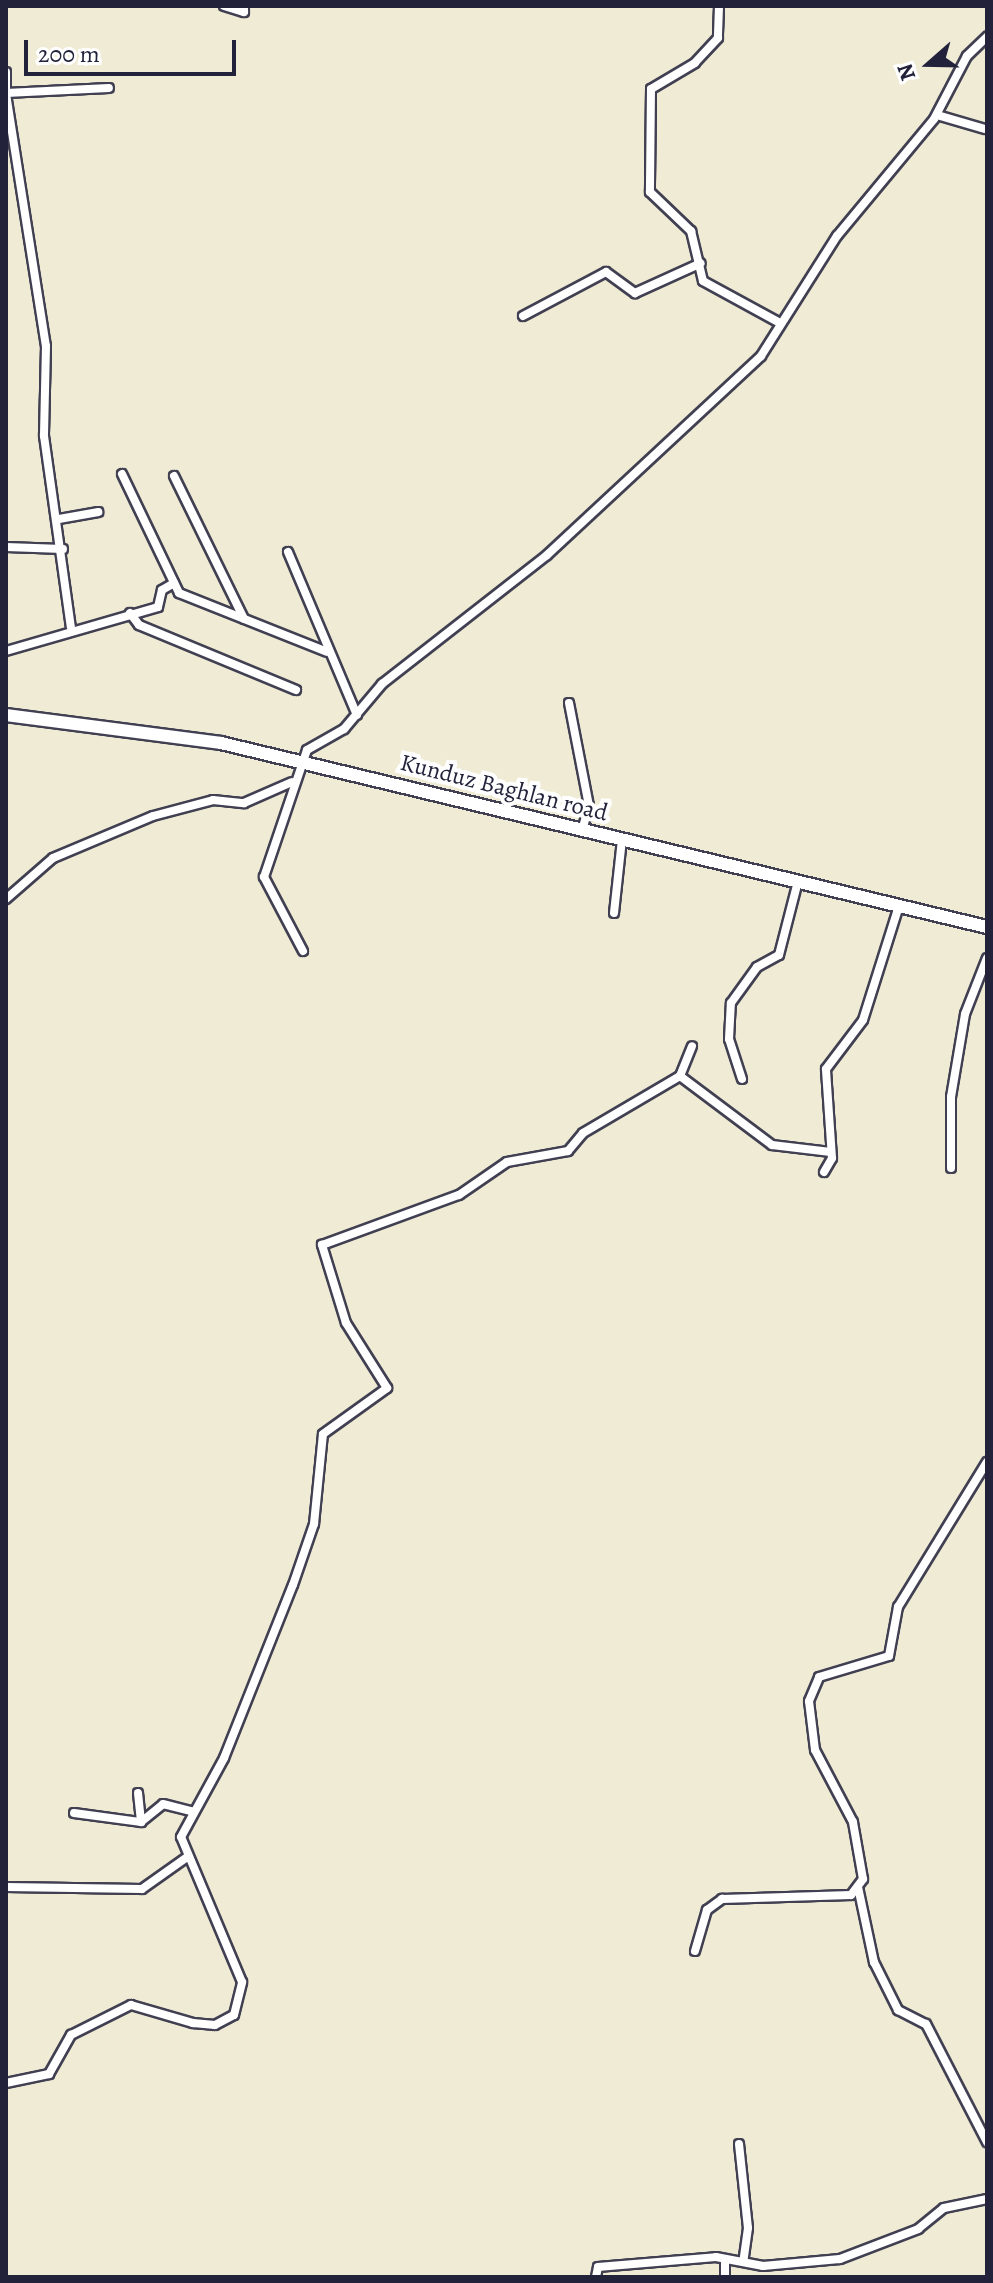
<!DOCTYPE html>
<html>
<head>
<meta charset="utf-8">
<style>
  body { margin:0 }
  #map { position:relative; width:993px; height:2283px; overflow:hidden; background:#f0ebd4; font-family:Alegreya,serif }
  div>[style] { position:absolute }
  .roads { filter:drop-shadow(2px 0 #414052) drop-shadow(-2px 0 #414052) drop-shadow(0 2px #414052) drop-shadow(0 -2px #414052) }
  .minor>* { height:8px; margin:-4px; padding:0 4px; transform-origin:4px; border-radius:4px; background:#fff }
  .trunk>* { height:12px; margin:-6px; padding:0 6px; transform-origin:6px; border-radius:6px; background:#fff }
  span { translate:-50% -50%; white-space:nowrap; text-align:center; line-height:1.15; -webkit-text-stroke:8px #fff; paint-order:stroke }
  .street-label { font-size:24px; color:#22223b }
  .frame { position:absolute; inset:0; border:8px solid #22223b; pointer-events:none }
  .north { position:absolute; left:889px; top:24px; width:80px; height:80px; -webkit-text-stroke:6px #fff; paint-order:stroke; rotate:250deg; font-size:22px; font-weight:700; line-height:32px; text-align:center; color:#22223b }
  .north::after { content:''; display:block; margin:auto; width:28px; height:36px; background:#22223b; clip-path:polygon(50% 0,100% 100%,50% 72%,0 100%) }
  .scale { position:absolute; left:24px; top:40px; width:212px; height:36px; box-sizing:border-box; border:4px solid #22223b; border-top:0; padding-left:10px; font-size:24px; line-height:28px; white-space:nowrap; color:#22223b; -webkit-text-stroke:6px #fff; paint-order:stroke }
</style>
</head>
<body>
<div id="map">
  <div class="roads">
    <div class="minor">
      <div style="left:224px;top:6px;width:21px;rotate:17deg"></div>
      <div style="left:244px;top:12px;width:6px;rotate:-90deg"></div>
      <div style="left:719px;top:6px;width:32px;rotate:92deg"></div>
      <div style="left:718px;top:38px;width:34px;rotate:133deg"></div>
      <div style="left:695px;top:63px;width:51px;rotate:149.4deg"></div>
      <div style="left:651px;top:89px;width:103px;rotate:90.6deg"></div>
      <div style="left:650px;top:192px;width:57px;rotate:43.6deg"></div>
      <div style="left:691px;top:231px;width:51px;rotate:76.5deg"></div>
      <div style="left:703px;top:281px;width:88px;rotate:28.6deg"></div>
      <div style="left:6px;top:72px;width:16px;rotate:90deg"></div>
      <div style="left:6px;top:93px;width:103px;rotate:-2.8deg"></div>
      <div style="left:6px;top:94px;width:255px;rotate:81deg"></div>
      <div style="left:46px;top:346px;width:90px;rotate:91.3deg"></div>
      <div style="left:44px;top:436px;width:193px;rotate:82deg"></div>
      <div style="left:937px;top:115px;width:50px;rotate:16.3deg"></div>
      <div style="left:523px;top:316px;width:94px;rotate:-27.9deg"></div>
      <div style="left:606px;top:272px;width:36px;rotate:36deg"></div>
      <div style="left:635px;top:293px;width:72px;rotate:-24.4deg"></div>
      <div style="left:122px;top:474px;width:132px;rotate:64.4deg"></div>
      <div style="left:179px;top:593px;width:159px;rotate:21.7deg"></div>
      <div style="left:174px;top:476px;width:159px;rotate:63.9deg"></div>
      <div style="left:59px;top:519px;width:40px;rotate:-10deg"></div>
      <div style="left:6px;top:547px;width:57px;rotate:2deg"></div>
      <div style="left:288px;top:552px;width:177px;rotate:67.1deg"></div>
      <div style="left:130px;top:613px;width:15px;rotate:53deg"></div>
      <div style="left:139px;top:625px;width:170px;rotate:22.5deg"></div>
      <div style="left:6px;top:651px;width:158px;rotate:-16.1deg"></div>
      <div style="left:158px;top:607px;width:17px;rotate:-77deg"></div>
      <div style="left:162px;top:590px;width:14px;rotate:-30deg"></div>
      <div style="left:569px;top:703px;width:105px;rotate:79deg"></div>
      <div style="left:589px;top:806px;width:25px;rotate:106deg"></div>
      <div style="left:6px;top:899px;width:62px;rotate:-41.1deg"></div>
      <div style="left:53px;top:858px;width:108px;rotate:-22.8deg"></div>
      <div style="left:153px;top:816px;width:62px;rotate:-14.9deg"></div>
      <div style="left:213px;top:800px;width:31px;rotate:6deg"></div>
      <div style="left:244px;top:803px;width:52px;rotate:-23.6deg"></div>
      <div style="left:614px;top:913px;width:74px;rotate:-83.8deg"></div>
      <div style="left:303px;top:951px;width:84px;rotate:-117.8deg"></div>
      <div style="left:264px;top:877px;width:134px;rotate:-71.3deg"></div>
      <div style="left:307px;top:750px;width:43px;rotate:-29.6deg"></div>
      <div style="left:344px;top:729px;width:59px;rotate:-49.8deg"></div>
      <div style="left:382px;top:684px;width:209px;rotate:-38deg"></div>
      <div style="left:547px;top:555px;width:292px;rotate:-42.9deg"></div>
      <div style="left:761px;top:356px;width:142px;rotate:-57.7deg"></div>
      <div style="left:837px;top:236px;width:152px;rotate:-50.3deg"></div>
      <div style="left:934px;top:119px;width:71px;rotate:-62.4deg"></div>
      <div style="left:967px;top:56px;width:28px;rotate:-44deg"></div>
      <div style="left:680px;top:1076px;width:32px;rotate:-68deg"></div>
      <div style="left:742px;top:1079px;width:42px;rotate:-108deg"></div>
      <div style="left:729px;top:1039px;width:36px;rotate:-87deg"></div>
      <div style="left:731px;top:1003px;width:44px;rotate:-54.2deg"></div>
      <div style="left:757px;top:967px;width:25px;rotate:-29deg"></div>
      <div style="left:779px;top:955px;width:76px;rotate:-75.6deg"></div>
      <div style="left:951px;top:1168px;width:71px;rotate:-90deg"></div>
      <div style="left:951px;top:1097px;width:84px;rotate:-80.4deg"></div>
      <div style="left:965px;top:1014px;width:60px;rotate:-68.6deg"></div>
      <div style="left:824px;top:1172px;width:16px;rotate:-60deg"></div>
      <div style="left:832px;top:1158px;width:89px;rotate:-93.9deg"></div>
      <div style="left:826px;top:1069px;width:61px;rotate:-52.9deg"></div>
      <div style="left:863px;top:1020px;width:120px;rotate:-72.5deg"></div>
      <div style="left:138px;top:1793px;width:29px;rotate:84deg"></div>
      <div style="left:74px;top:1813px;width:68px;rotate:7.7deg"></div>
      <div style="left:141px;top:1822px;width:28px;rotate:-39deg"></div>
      <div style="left:163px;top:1804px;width:30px;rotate:14deg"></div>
      <div style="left:6px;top:1887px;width:136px;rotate:0.8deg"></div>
      <div style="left:142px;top:1889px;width:55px;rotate:-35.4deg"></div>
      <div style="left:858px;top:1887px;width:77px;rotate:78deg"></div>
      <div style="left:874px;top:1962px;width:54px;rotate:63.4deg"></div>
      <div style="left:898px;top:2010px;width:31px;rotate:27deg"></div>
      <div style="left:926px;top:2024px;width:133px;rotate:62.7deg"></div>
      <div style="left:695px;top:1951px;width:43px;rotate:-73.7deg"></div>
      <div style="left:707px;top:1910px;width:19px;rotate:-36deg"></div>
      <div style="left:722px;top:1899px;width:129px;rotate:-1.8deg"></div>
      <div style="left:851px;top:1895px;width:20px;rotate:-53deg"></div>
      <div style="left:863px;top:1879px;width:58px;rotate:-100deg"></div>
      <div style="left:853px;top:1822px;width:81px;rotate:-117.8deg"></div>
      <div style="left:815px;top:1750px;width:49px;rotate:-97deg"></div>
      <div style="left:809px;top:1701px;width:26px;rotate:-67deg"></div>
      <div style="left:819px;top:1677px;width:73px;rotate:-16.7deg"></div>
      <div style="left:889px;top:1656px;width:50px;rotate:-79.6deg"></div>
      <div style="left:898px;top:1607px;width:170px;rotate:-58.5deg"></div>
      <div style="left:6px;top:2083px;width:44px;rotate:-11.8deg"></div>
      <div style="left:49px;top:2074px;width:45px;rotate:-60.6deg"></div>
      <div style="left:71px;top:2035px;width:67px;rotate:-26.6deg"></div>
      <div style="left:131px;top:2005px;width:65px;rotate:16.2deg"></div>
      <div style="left:193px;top:2023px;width:22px;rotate:5deg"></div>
      <div style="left:215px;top:2025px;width:21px;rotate:-28deg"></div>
      <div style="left:234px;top:2015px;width:34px;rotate:-76deg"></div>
      <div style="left:242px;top:1982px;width:157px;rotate:-112.8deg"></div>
      <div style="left:181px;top:1837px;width:90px;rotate:-61.4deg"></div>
      <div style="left:224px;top:1758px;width:186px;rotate:-68.3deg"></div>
      <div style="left:293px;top:1585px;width:65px;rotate:-71deg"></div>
      <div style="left:314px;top:1524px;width:90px;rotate:-84.3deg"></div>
      <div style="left:323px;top:1434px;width:79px;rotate:-35.7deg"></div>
      <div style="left:387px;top:1388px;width:77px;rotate:-122.2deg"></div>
      <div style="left:346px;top:1323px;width:82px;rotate:-107.1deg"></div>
      <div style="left:322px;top:1245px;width:146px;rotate:-20.1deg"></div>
      <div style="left:459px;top:1195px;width:58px;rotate:-34.5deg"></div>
      <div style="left:507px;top:1162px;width:62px;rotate:-10.2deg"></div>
      <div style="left:568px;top:1151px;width:23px;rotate:-50deg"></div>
      <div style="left:583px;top:1133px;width:113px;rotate:-30.4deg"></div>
      <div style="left:680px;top:1076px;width:115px;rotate:36.9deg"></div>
      <div style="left:772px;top:1145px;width:59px;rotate:6.8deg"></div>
      <div style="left:739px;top:2144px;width:84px;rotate:83.9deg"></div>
      <div style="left:748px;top:2228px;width:34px;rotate:98deg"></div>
      <div style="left:725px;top:2259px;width:18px;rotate:90deg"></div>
      <div style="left:596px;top:2277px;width:10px;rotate:-79deg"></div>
      <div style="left:598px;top:2267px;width:118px;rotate:-4.8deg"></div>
      <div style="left:716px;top:2257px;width:48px;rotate:10.8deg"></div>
      <div style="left:763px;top:2266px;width:77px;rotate:-5.2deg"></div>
      <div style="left:840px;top:2259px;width:84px;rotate:-21deg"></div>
      <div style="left:918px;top:2229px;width:33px;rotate:-39deg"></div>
      <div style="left:944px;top:2208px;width:44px;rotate:-11.8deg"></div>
    </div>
    <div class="trunk">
      <div style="left:6px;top:715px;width:217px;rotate:7.4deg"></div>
      <div style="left:221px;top:743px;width:788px;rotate:13.51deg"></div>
    </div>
  </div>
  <div class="street-label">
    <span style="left:504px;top:788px;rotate:14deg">Kunduz Baghlan road</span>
  </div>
  <div class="frame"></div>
  <div class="north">N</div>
  <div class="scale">200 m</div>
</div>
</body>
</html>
